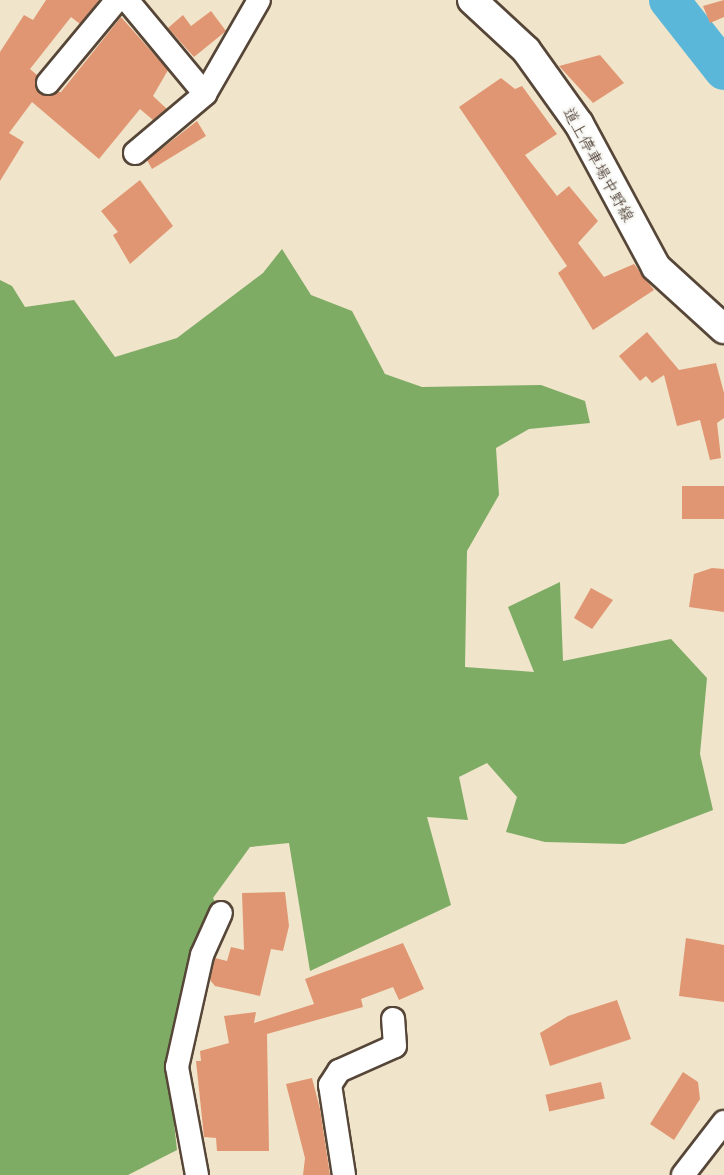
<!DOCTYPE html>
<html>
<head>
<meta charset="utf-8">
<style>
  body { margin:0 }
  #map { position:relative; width:724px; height:1175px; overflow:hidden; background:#f0e4ca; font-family:"Shantell Sans","Klee One",sans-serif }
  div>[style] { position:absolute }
  .forest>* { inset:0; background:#7eac65 }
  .river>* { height:40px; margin:-20px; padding:0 20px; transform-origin:20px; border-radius:20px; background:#5bb7d9 }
  .building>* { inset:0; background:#e09672; transform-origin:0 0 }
  .roads { filter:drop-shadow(2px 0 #564638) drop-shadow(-2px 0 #564638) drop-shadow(0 2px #564638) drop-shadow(0 -2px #564638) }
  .minor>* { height:22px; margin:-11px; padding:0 11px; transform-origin:11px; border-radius:11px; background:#fff }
  .major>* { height:28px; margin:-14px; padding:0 14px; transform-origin:14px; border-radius:14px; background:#fff }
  span { translate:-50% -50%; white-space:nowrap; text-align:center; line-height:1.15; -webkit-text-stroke:4.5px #f6f6f2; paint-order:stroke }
  .street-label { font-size:16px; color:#3b2a1e }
</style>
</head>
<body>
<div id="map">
  <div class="forest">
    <div style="clip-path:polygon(282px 249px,311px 295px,352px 311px,385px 374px,422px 387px,541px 385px,585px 401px,590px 423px,529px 429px,496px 448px,499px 495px,467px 551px,465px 667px,534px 672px,508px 607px,560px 582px,563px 661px,671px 639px,707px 678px,700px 754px,713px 810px,624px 844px,545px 842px,506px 832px,517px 797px,487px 763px,459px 777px,468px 820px,427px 817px,451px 905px,310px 971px,289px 843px,250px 847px,213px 898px,221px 913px,167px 1059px,177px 1150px,128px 1175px,0 1175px,0 280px,12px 286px,25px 307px,74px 300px,115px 357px,177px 338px,263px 273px)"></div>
  </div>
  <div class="river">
    <div style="left:669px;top:0;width:89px;rotate:51.8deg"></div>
  </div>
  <div class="building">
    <div style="clip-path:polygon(46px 0,99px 0,80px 24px,71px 17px,30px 69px,37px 75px,39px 93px,61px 92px,121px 17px,168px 70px,153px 96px,167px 109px,153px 120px,140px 109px,99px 159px,32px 102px,9px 133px,24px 142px,0 181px,0 52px,24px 15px,33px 20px)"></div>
    <div style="clip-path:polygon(724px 0,724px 17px,710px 23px,703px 6px)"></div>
    <div style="clip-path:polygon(211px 11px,226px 31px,194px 57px,168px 28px,183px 15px,191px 26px)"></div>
    <div style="clip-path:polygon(600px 55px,624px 83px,593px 103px,559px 66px)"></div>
    <div style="clip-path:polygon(501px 78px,515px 89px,522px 86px,557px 134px,525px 155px,557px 196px,569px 186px,598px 221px,578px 243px,604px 277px,634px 264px,654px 290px,593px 330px,558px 273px,567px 266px,459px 107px)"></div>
    <div style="clip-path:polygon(197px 121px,206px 136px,152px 169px,147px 160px)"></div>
    <div style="clip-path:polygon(140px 180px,173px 226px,130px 264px,113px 235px,118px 232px,101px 211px)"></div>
    <div style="clip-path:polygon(647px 332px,679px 370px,716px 363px,724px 393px,724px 418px,717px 423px,721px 458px,710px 460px,700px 420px,677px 426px,664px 375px,652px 383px,646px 376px,640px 381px,619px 356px)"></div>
    <div style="left:724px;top:486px;width:33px;height:42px;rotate:90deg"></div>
    <div style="clip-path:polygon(712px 568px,724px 569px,724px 612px,689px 607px,694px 574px)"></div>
    <div style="clip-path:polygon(591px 588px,613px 600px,592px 629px,574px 618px)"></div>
    <div style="clip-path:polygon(285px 892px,289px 926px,283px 951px,271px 949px,260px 996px,215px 986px,210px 980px,215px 958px,227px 961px,231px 947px,244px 950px,242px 893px)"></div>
    <div style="clip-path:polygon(686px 938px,724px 945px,724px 1002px,679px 996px)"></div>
    <div style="clip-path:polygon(403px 943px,424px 989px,399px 1000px,393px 987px,361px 999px,363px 1007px,267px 1034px,269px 1151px,217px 1151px,216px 1138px,204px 1137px,196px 1061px,201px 1061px,200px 1051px,229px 1043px,224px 1016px,256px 1012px,254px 1023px,314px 1004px,305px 979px)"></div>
    <div style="clip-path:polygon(617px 1000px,631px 1039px,550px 1066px,540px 1033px,568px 1016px)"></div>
    <div style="clip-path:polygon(683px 1072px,698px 1082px,700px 1099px,674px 1140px,650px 1124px)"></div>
    <div style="clip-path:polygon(312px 1078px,320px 1109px,330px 1175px,303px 1175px,305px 1158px,286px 1084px)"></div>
    <div style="left:601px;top:1082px;width:17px;height:57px;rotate:77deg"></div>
  </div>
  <div class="roads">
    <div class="minor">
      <div style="left:127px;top:0;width:122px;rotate:50.3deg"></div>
      <div style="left:48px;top:83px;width:108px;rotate:-50.3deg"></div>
      <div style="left:135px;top:153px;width:92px;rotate:-40.1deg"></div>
      <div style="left:205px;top:94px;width:108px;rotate:-60.1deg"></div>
      <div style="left:197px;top:1175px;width:110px;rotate:-100.5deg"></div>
      <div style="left:177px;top:1067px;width:115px;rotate:-77.4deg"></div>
      <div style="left:202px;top:955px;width:46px;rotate:-65.7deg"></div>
      <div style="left:344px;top:1175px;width:91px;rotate:-98.8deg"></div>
      <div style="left:330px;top:1085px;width:17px;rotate:-57deg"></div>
      <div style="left:339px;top:1071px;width:61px;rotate:-24.1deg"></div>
      <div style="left:395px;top:1046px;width:27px;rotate:-94deg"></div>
      <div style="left:683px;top:1175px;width:67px;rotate:-52.3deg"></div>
    </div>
    <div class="major">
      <div style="left:472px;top:0;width:74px;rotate:42.8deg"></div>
      <div style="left:526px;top:50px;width:91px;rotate:54.4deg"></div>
      <div style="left:579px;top:124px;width:162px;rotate:61.7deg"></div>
      <div style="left:656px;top:267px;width:92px;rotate:42.4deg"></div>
    </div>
  </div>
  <div class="street-label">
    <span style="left:598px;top:165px;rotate:61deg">道上停車場中野線</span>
  </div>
</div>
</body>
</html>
